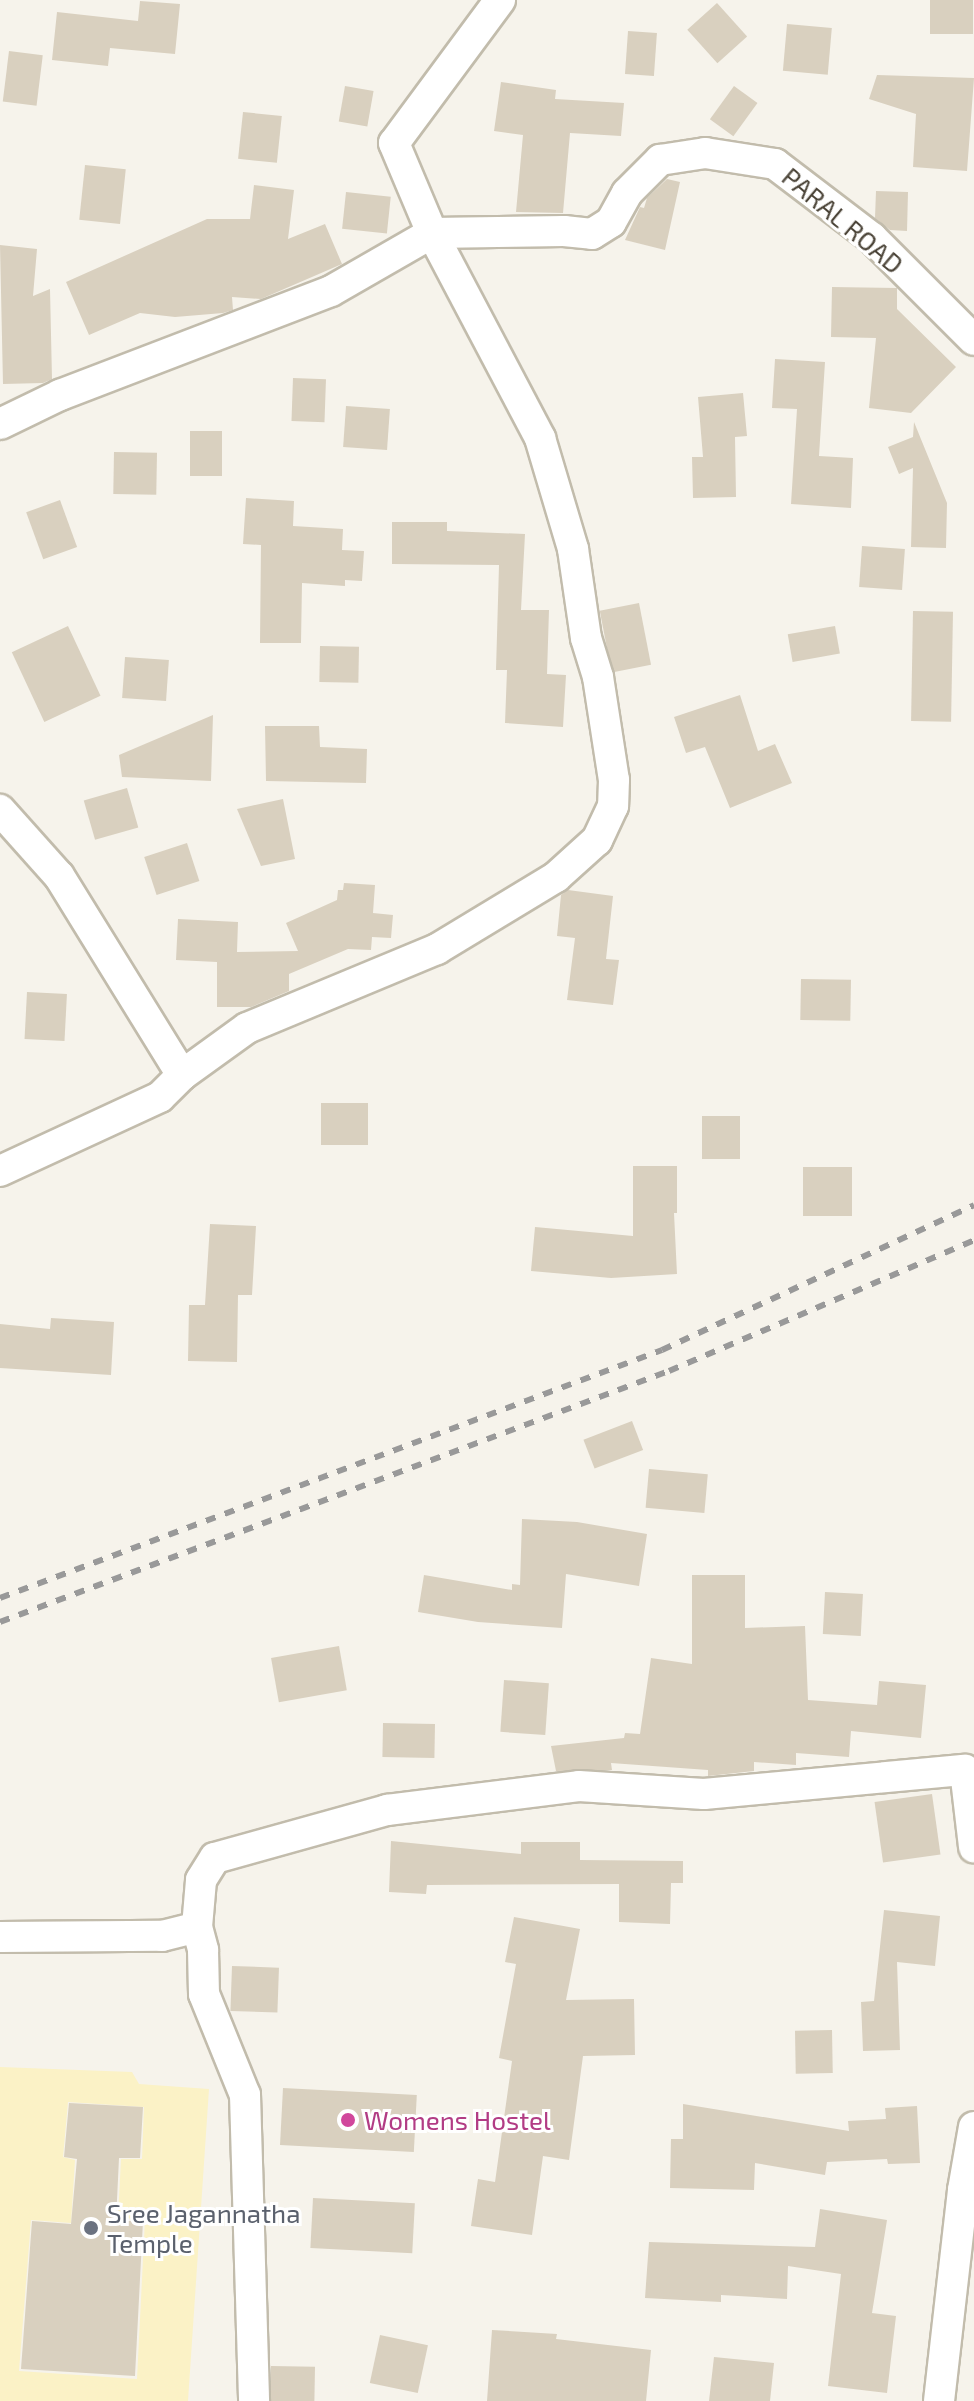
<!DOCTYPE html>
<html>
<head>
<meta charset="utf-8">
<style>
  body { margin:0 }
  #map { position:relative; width:974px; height:2401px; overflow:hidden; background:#f6f3eb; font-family:"Exo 2",sans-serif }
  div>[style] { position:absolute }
  .sand>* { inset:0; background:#fbf2c6 }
  .building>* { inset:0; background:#d9d0bf; transform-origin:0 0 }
  .roads { filter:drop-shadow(2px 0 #c2bcac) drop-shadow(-2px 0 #c2bcac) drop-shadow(0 2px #c2bcac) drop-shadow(0 -2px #c2bcac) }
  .street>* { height:30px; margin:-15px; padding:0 15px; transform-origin:15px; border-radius:15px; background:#fff }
  .rail>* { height:6px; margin-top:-3px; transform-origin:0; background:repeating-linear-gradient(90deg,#999 0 10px,transparent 0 20px) }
  .dots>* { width:22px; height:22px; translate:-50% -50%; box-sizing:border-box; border:4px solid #fff; border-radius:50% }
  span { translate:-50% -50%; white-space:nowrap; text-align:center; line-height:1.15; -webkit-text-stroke:6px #fff; paint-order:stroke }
  .street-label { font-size:26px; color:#4b4438 }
  .hotel-label { font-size:26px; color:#b23c85 }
  .left { translate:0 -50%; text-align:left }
  .worship-label { font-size:26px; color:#5b616d }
</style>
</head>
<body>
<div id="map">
  <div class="sand">
    <div style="clip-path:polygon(evenodd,0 2067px,132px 2072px,139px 2084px,209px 2089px,188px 2401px,0 2401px,0 2067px,68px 2102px,144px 2107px,142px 2159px,121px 2159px,118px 2218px,145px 2219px,137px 2379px,19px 2371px,31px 2220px,71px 2223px,75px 2160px,63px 2157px,68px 2102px)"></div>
  </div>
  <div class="building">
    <div style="left:930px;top:0;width:43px;height:34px"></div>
    <div style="clip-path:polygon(140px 1px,180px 4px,175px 54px,110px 48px,108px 66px,52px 60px,57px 12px,138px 21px)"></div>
    <div style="left:717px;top:3px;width:45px;height:40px;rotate:48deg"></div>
    <div style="left:787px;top:24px;width:45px;height:47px;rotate:5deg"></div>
    <div style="left:628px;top:31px;width:29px;height:43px;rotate:4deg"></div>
    <div style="left:9px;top:51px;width:34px;height:51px;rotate:7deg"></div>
    <div style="clip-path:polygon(877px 75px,974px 78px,967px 171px,913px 167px,916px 114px,869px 99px)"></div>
    <div style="clip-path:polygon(501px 82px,556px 90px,555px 99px,624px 103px,621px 136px,570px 133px,563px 213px,516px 212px,523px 135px,494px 131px)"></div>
    <div style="left:345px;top:86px;width:29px;height:36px;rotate:10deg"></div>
    <div style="left:734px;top:86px;width:29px;height:41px;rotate:36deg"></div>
    <div style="left:243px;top:112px;width:39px;height:47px;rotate:6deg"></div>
    <div style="left:85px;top:165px;width:41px;height:55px;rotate:6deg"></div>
    <div style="clip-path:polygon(667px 179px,680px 182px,665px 250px,625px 240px,640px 207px,644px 208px,647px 198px)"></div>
    <div style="clip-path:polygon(254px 185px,294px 190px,288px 239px,325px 224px,342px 264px,261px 299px,232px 297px,233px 310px,223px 313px,175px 317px,140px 313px,89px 335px,66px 282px,207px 219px,250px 219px)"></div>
    <div style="clip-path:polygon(876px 191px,908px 192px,907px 231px,890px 230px,875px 218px)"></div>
    <div style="left:346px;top:192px;width:45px;height:37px;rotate:6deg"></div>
    <div style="clip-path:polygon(0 245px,37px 249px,33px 296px,50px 289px,52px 379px,43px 383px,3px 384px)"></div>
    <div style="clip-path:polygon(832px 287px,897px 288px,897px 309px,956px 367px,911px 413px,869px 408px,876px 338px,831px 337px)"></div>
    <div style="clip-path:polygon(775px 359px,825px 362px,819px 456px,853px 458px,851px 508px,791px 504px,797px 409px,772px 408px)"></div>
    <div style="left:293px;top:378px;width:33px;height:43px;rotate:2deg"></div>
    <div style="clip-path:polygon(743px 393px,747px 436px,735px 437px,736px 497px,693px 498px,692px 457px,703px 457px,698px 397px)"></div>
    <div style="left:346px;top:406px;width:44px;height:41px;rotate:4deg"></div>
    <div style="clip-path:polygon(914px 422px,947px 503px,946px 548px,911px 547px,913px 468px,899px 474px,888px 447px,913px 437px)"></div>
    <div style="left:190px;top:431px;width:32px;height:45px"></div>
    <div style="left:114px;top:452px;width:43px;height:42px;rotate:1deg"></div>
    <div style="clip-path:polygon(246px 498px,294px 501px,293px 526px,343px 529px,342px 550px,364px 551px,362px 581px,345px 580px,345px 586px,302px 583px,301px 643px,260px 643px,261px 545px,243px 544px)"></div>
    <div style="left:60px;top:500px;width:50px;height:36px;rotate:70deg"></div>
    <div style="clip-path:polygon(392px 522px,447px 522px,447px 531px,525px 534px,521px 610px,549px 610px,547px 674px,566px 675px,563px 727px,505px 723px,507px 670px,496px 670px,499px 565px,392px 564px)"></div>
    <div style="left:862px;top:546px;width:43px;height:41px;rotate:4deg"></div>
    <div style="left:639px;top:603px;width:63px;height:40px;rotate:79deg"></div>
    <div style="left:913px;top:611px;width:40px;height:110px;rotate:1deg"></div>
    <div style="left:68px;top:626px;width:77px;height:62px;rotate:65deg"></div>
    <div style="left:835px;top:626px;width:28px;height:48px;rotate:80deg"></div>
    <div style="left:320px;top:646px;width:39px;height:36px;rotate:1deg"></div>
    <div style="left:125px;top:657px;width:44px;height:41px;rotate:4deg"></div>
    <div style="clip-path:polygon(740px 695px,758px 751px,775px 744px,792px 783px,730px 808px,705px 747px,686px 753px,674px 717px)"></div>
    <div style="clip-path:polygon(213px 715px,211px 781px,122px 777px,119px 755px)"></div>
    <div style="clip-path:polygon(265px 726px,319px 726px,320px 747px,367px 749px,366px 783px,266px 781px)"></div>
    <div style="left:127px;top:788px;width:41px;height:45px;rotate:74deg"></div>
    <div style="clip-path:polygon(283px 799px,295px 859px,261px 866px,237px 809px)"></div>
    <div style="left:187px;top:843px;width:40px;height:45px;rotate:72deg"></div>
    <div style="clip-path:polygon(344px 883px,375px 885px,373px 913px,393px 915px,391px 938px,372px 937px,371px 950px,348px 949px,289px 974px,289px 991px,251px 1007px,217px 1007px,217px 962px,176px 960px,178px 919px,238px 922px,237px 952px,298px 951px,286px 923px,337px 900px,338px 890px,343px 890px)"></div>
    <div style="clip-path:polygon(568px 890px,613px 896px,606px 959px,619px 960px,613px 1005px,567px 1000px,575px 938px,557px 936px,561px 895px)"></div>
    <div style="left:801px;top:979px;width:50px;height:41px;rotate:1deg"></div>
    <div style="left:27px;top:992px;width:40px;height:47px;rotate:3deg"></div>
    <div style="left:321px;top:1103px;width:47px;height:42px"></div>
    <div style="left:702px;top:1116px;width:38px;height:43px"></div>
    <div style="clip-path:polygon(633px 1166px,677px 1166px,677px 1213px,674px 1213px,677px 1274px,611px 1278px,531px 1271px,535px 1227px,633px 1236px)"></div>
    <div style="left:803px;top:1167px;width:49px;height:49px"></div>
    <div style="clip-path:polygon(210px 1224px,256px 1226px,252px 1295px,238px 1295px,237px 1362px,188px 1361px,189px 1305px,205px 1305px)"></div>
    <div style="clip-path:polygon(51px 1318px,114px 1322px,111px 1375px,0 1368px,0 1324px,50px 1329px)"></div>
    <div style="left:632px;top:1421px;width:31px;height:52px;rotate:69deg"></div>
    <div style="left:649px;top:1469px;width:59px;height:39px;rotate:5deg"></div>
    <div style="clip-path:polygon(522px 1519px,577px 1522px,647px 1534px,639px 1586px,566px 1574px,562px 1628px,478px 1622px,418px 1612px,424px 1575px,512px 1590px,512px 1584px,520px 1585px)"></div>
    <div style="clip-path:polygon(692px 1575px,745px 1575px,745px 1628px,805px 1626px,808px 1700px,877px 1705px,879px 1681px,926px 1685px,921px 1738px,851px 1731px,849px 1757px,796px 1753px,796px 1765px,754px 1762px,754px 1771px,708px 1776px,708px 1770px,611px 1763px,612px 1770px,556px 1771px,551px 1746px,624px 1738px,625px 1733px,640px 1734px,651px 1658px,692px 1664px)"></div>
    <div style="left:825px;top:1592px;width:38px;height:42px;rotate:3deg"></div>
    <div style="left:339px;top:1646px;width:45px;height:69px;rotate:80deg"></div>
    <div style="left:504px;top:1680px;width:45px;height:52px;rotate:4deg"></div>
    <div style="left:383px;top:1723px;width:52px;height:34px;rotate:1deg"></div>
    <div style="left:932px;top:1794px;width:61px;height:58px;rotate:82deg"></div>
    <div style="clip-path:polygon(391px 1841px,521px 1854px,521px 1842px,580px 1842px,580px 1860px,683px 1861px,683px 1883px,671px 1883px,670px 1924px,619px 1922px,619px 1884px,427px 1885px,426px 1894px,389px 1892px)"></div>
    <div style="clip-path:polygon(884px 1910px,940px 1916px,935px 1966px,897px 1962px,900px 2050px,863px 2051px,861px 2002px,874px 2001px)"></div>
    <div style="clip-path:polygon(514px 1917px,580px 1929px,566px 2000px,634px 1999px,635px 2055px,583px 2056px,569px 2160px,543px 2156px,532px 2235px,471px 2226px,478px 2179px,495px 2182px,512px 2061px,499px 2058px,516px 1964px,505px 1962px)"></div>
    <div style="left:232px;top:1966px;width:47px;height:45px;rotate:2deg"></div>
    <div style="left:832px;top:2030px;width:43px;height:37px;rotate:89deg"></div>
    <div style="left:283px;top:2088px;width:134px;height:57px;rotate:3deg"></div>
    <div style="clip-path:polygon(69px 2103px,143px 2107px,140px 2158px,119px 2158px,116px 2221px,143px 2221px,135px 2376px,21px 2369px,32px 2221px,71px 2224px,77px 2159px,64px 2157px)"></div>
    <div style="clip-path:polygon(683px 2104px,849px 2131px,848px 2121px,886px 2119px,885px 2108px,917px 2106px,920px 2163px,888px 2164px,887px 2159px,827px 2162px,825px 2175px,755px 2163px,754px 2190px,670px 2188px,671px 2139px,683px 2139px)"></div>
    <div style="left:313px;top:2198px;width:102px;height:50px;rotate:3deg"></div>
    <div style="clip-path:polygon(820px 2209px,887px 2220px,872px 2313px,896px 2316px,887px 2393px,828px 2386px,841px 2274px,788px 2266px,787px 2299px,721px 2295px,721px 2302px,645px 2298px,649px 2242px,815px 2247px)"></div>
    <div style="clip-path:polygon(492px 2330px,557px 2334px,556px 2339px,651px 2350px,646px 2401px,487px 2401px)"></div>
    <div style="left:380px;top:2335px;width:49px;height:49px;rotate:12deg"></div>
    <div style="clip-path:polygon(714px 2357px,774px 2363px,770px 2401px,709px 2401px)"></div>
    <div style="left:271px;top:2366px;width:44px;height:35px;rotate:1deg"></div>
  </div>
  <div class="roads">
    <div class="street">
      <div style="left:500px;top:0;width:178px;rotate:126.5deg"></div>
      <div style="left:394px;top:143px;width:98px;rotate:67.1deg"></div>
      <div style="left:432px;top:233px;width:132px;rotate:-0.9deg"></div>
      <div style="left:564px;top:231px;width:28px;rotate:6deg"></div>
      <div style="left:592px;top:234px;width:22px;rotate:-32deg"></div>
      <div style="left:611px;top:222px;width:33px;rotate:-61deg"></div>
      <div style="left:627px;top:193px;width:47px;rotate:-45deg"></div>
      <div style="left:660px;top:160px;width:46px;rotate:-8.8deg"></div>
      <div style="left:705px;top:153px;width:71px;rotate:8.9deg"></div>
      <div style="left:775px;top:164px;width:122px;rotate:37.3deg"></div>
      <div style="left:872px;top:238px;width:144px;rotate:45deg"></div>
      <div style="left:0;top:424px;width:67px;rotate:-25.8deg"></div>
      <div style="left:60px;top:395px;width:290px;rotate:-21deg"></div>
      <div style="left:331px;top:291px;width:116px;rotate:-29.9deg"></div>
      <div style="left:432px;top:233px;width:232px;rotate:62.2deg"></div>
      <div style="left:540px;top:438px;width:116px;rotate:73.4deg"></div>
      <div style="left:573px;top:549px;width:90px;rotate:81.7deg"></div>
      <div style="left:586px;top:638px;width:41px;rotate:72.9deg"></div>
      <div style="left:598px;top:677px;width:104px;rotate:81.2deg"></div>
      <div style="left:614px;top:780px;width:26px;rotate:92deg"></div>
      <div style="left:613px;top:806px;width:38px;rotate:115deg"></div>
      <div style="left:597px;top:840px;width:55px;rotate:137.9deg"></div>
      <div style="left:556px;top:877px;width:139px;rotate:148.8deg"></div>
      <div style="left:437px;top:949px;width:206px;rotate:157.4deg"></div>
      <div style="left:247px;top:1028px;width:80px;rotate:144.1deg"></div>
      <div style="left:182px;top:1075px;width:234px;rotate:-121.7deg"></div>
      <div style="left:59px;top:876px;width:89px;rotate:-131.8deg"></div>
      <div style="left:0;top:1171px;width:176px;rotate:-24.8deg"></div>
      <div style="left:160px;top:1097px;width:31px;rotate:-45deg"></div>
      <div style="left:197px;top:1927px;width:24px;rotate:75deg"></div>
      <div style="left:203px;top:1950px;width:44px;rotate:88.7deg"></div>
      <div style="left:204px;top:1994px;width:109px;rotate:67.9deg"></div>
      <div style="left:245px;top:2095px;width:306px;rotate:88.3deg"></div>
      <div style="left:0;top:1937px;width:162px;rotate:-0.4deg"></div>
      <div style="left:162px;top:1936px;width:36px;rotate:-14deg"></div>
      <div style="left:197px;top:1927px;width:47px;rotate:-85.1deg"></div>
      <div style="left:201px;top:1880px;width:26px;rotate:-58deg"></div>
      <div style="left:215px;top:1858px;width:179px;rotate:-15.6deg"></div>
      <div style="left:387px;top:1810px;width:193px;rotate:-7.1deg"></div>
      <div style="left:579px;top:1786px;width:125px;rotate:3.7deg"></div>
      <div style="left:704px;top:1794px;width:262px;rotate:-5.3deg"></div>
      <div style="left:965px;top:1770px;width:78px;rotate:83.3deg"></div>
      <div style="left:939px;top:2401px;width:212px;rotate:-83.5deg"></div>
      <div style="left:963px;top:2190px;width:64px;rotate:-80.1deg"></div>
    </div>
  </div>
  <div class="rail">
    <div style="left:0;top:1598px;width:707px;rotate:-20.54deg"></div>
    <div style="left:662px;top:1350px;width:344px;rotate:-24.9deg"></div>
    <div style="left:0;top:1622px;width:715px;rotate:-20.57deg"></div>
    <div style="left:669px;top:1371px;width:332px;rotate:-23.2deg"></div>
  </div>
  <div class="dots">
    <div style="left:348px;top:2120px;background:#d1479c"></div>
    <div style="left:91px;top:2228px;background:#6b7280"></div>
  </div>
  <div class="street-label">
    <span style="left:843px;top:220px;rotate:40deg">PARAL ROAD</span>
  </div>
  <div class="hotel-label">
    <span class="left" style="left:364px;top:2120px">Womens Hostel</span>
  </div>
  <div class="worship-label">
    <span class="left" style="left:107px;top:2228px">Sree Jagannatha<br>Temple</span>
  </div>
</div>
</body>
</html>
